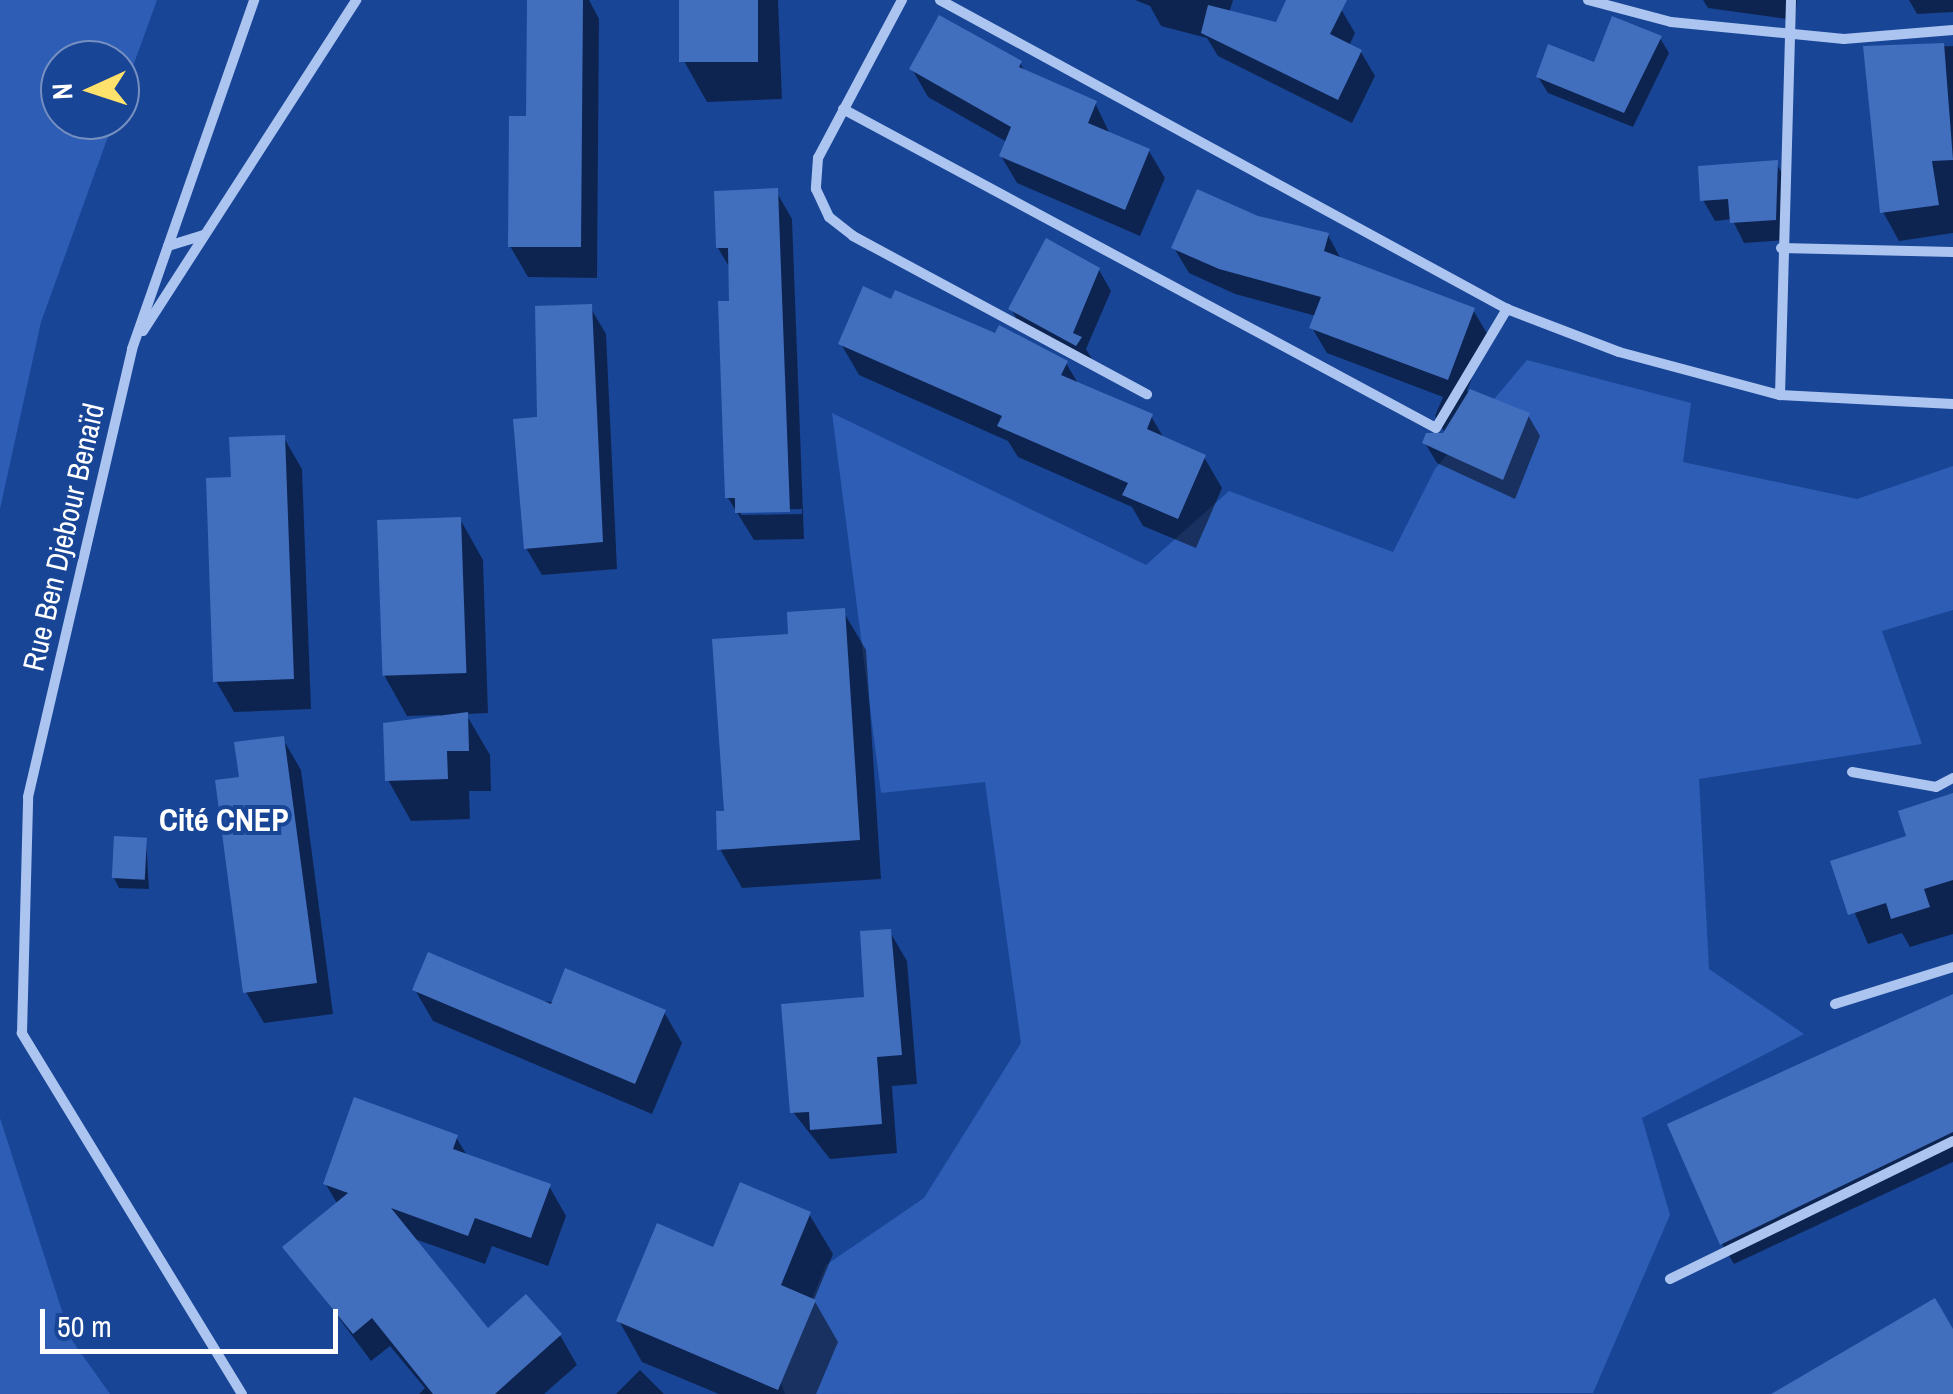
<!DOCTYPE html>
<html>
<head>
<meta charset="utf-8">
<style>
  body { margin:0 }
  #map { position:relative; width:1953px; height:1394px; overflow:hidden; background:#194597; font-family:"Archivo Narrow",sans-serif }
  div>[style] { position:absolute }
  .green>* { inset:0; background:#2d5db4 }
  .shadow>* { inset:0; background:#0007 }
  .building>* { inset:0; background:#426ebe; transform-origin:0 0 }
  .minor>* { height:10px; margin:-5px; padding:0 5px; transform-origin:5px; border-radius:5px; background:#acc5f0 }
  span { translate:-50% -50%; white-space:nowrap; text-align:center; line-height:1.15; -webkit-text-stroke:8px #194597; paint-order:stroke }
  .street-label { font-size:30px; color:#fff }
  .neighbourhood-label { font-size:32px; color:#fff; font-weight:700 }
  .north { position:absolute; left:40px; top:40px; width:100px; height:100px; box-sizing:border-box; background:#194597; border:2px solid #758fc1; border-radius:50%; rotate:267deg; font-size:28px; font-weight:700; line-height:40px; text-align:center; color:#fff }
  .north::after { content:''; display:block; margin:auto; width:35px; height:45px; background:#ffe26c; clip-path:polygon(50% 0,100% 100%,50% 72%,0 100%) }
  .scale { position:absolute; left:40px; top:1309px; width:298px; height:45px; box-sizing:border-box; border:5px solid #fff; border-top:0; padding-left:12px; font-size:30px; line-height:35px; white-space:nowrap; color:#fff; -webkit-text-stroke:8px #194597; paint-order:stroke }
</style>
</head>
<body>
<div id="map">
  <div class="green">
    <div style="clip-path:polygon(0 0,157px 0,120px 102px,120px 60px,60px 60px,60px 120px,114px 120px,41px 322px,0 509px)"></div>
    <div style="clip-path:polygon(1527px 360px,1691px 403px,1683px 462px,1857px 499px,1953px 466px,1953px 610px,1882px 631px,1922px 744px,1699px 779px,1709px 969px,1804px 1034px,1642px 1118px,1670px 1215px,1593px 1393px,785px 1394px,779px 1378px,826px 1265px,924px 1198px,1021px 1043px,985px 782px,881px 793px,832px 413px,1146px 565px,1229px 491px,1393px 552px,1435px 469px)"></div>
    <div style="clip-path:polygon(0 1118px,71px 1339px,110px 1394px,0 1394px)"></div>
  </div>
  <div class="shadow">
    <div style="clip-path:polygon(529px 0,589px 0,599px 19px,597px 278px,528px 277px,510px 246px,528px 118px)"></div>
    <div style="clip-path:polygon(681px 0,778px 0,782px 99px,707px 102px,684px 61px)"></div>
    <div style="clip-path:polygon(1135px 0,1233px 0,1229px 13px,1277px 25px,1289px 0,1323px 0,1341px 9px,1355px 33px,1349px 46px,1361px 52px,1375px 76px,1352px 123px,1218px 56px,1207px 38px,1161px 26px,1150px 6px)"></div>
    <div style="clip-path:polygon(1703px 0,1797px 0,1795px 20px,1708px 8px)"></div>
    <div style="clip-path:polygon(1909px 0,1953px 0,1953px 12px,1917px 14px)"></div>
    <div style="clip-path:polygon(1660px 38px,1669px 53px,1633px 127px,1548px 93px,1538px 77px,1595px 65px)"></div>
    <div style="clip-path:polygon(1953px 46px,1953px 233px,1899px 241px,1883px 212px,1866px 49px)"></div>
    <div style="clip-path:polygon(1020px 63px,1025px 72px,1095px 103px,1110px 134px,1149px 151px,1165px 178px,1140px 236px,1017px 183px,1001px 156px,1007px 142px,928px 97px,912px 69px)"></div>
    <div style="clip-path:polygon(1776px 163px,1788px 183px,1787px 240px,1744px 243px,1732px 219px,1715px 221px,1703px 200px)"></div>
    <div style="clip-path:polygon(evenodd,776px 191px,792px 219px,804px 539px,754px 540px,728px 498px,731px 270px,718px 248px,776px 191px,802px 509px,802px 514px,741px 515px,741px 510px,802px 509px)"></div>
    <div style="clip-path:polygon(1257px 219px,1328px 235px,1342px 261px,1473px 310px,1488px 335px,1467px 391px,1528px 415px,1540px 436px,1515px 499px,1437px 463px,1425px 443px,1447px 436px,1435px 416px,1443px 397px,1327px 353px,1312px 328px,1316px 316px,1235px 294px,1189px 273px,1174px 248px)"></div>
    <div style="clip-path:polygon(1099px 270px,1111px 291px,1086px 349px,1092px 359px,1023px 330px,1011px 309px)"></div>
    <div style="clip-path:polygon(590px 307px,606px 334px,617px 569px,542px 575px,526px 548px,539px 420px)"></div>
    <div style="clip-path:polygon(841px 344px,1066px 363px,1079px 385px,1151px 416px,1165px 440px,1204px 457px,1222px 488px,1196px 548px,1143px 526px,1132px 507px,1018px 457px,1008px 441px,859px 375px)"></div>
    <div style="clip-path:polygon(284px 438px,302px 469px,311px 709px,234px 712px,216px 681px,233px 480px)"></div>
    <div style="clip-path:polygon(460px 519px,483px 560px,488px 713px,466px 714px,490px 755px,491px 791px,469px 791px,470px 819px,411px 821px,388px 780px,440px 715px,407px 716px,384px 675px)"></div>
    <div style="clip-path:polygon(843px 611px,866px 650px,881px 879px,742px 888px,720px 849px,726px 813px,791px 636px)"></div>
    <div style="clip-path:polygon(283px 739px,301px 770px,333px 1014px,264px 1023px,246px 992px,241px 779px)"></div>
    <div style="clip-path:polygon(1953px 796px,1953px 934px,1910px 947px,1902px 933px,1868px 944px,1833px 862px,1909px 838px)"></div>
    <div style="clip-path:polygon(146px 840px,149px 889px,119px 888px,114px 878px)"></div>
    <div style="clip-path:polygon(890px 932px,907px 961px,917px 1084px,892px 1086px,897px 1153px,830px 1159px,793px 1112px,866px 999px)"></div>
    <div style="clip-path:polygon(415px 990px,664px 1012px,682px 1043px,652px 1114px,433px 1021px)"></div>
    <div style="clip-path:polygon(1953px 997px,1953px 1162px,1734px 1264px,1722px 1244px)"></div>
    <div style="clip-path:polygon(456px 1137px,468px 1157px,549px 1186px,566px 1216px,548px 1266px,492px 1246px,485px 1264px,412px 1238px,488px 1332px,560px 1335px,577px 1365px,544px 1394px,419px 1394px,425px 1388px,390px 1346px,371px 1361px,286px 1247px,338px 1205px,325px 1183px)"></div>
    <div style="clip-path:polygon(809px 1214px,833px 1254px,814px 1300px,838px 1342px,816px 1394px,719px 1394px,642px 1362px,619px 1321px,714px 1250px)"></div>
    <div style="clip-path:polygon(640px 1370px,664px 1394px,616px 1394px)"></div>
  </div>
  <div class="building">
    <div style="clip-path:polygon(527px 0,583px 0,581px 247px,508px 247px,509px 116px,526px 116px)"></div>
    <div style="left:679px;top:0;width:79px;height:62px"></div>
    <div style="clip-path:polygon(1286px 0,1347px 0,1330px 34px,1362px 50px,1338px 100px,1201px 33px,1208px 5px,1276px 22px)"></div>
    <div style="clip-path:polygon(939px 15px,1022px 61px,1019px 67px,1097px 101px,1088px 123px,1150px 149px,1125px 210px,999px 156px,1011px 127px,909px 69px)"></div>
    <div style="clip-path:polygon(1612px 16px,1662px 36px,1624px 113px,1536px 77px,1548px 44px,1594px 62px)"></div>
    <div style="clip-path:polygon(1944px 43px,1953px 160px,1932px 161px,1939px 205px,1880px 213px,1863px 46px)"></div>
    <div style="clip-path:polygon(1778px 160px,1776px 220px,1730px 223px,1728px 199px,1700px 201px,1698px 166px)"></div>
    <div style="clip-path:polygon(778px 188px,790px 512px,735px 513px,735px 498px,725px 498px,718px 301px,729px 301px,728px 248px,716px 248px,714px 191px)"></div>
    <div style="clip-path:polygon(1197px 189px,1258px 216px,1329px 233px,1324px 251px,1475px 308px,1448px 380px,1309px 328px,1321px 297px,1219px 269px,1171px 248px)"></div>
    <div style="clip-path:polygon(1046px 238px,1100px 268px,1073px 333px,1082px 337px,1076px 346px,1008px 309px)"></div>
    <div style="clip-path:polygon(863px 286px,891px 299px,895px 290px,995px 333px,999px 325px,1068px 361px,1061px 375px,1153px 414px,1147px 429px,1206px 455px,1178px 519px,1122px 495px,1128px 483px,997px 426px,1002px 416px,838px 344px)"></div>
    <div style="clip-path:polygon(592px 304px,603px 542px,524px 549px,513px 419px,537px 417px,535px 306px)"></div>
    <div style="clip-path:polygon(1470px 389px,1530px 413px,1503px 480px,1422px 443px,1426px 433px,1443px 433px)"></div>
    <div style="clip-path:polygon(285px 435px,294px 679px,213px 682px,206px 478px,231px 477px,229px 437px)"></div>
    <div style="left:461px;top:517px;width:156px;height:84px;rotate:88deg"></div>
    <div style="clip-path:polygon(845px 608px,860px 840px,717px 850px,716px 811px,724px 811px,712px 639px,788px 634px,787px 612px)"></div>
    <div style="clip-path:polygon(468px 712px,469px 751px,447px 751px,448px 779px,385px 781px,383px 723px)"></div>
    <div style="clip-path:polygon(284px 736px,317px 983px,243px 993px,215px 780px,239px 777px,234px 742px)"></div>
    <div style="clip-path:polygon(1953px 793px,1953px 880px,1924px 889px,1930px 907px,1891px 919px,1886px 903px,1848px 915px,1830px 861px,1906px 836px,1898px 811px)"></div>
    <div style="left:114px;top:836px;width:33px;height:42px;rotate:3deg"></div>
    <div style="clip-path:polygon(891px 929px,902px 1055px,877px 1057px,882px 1124px,810px 1130px,809px 1112px,790px 1113px,781px 1004px,864px 997px,860px 931px)"></div>
    <div style="clip-path:polygon(428px 952px,551px 1004px,565px 968px,666px 1010px,635px 1084px,412px 990px)"></div>
    <div style="clip-path:polygon(1953px 994px,1953px 1132px,1720px 1245px,1667px 1124px)"></div>
    <div style="clip-path:polygon(354px 1097px,458px 1135px,453px 1149px,551px 1184px,531px 1238px,475px 1218px,468px 1236px,391px 1208px,488px 1328px,526px 1294px,562px 1334px,495px 1394px,433px 1394px,372px 1318px,353px 1334px,282px 1247px,348px 1193px,323px 1184px)"></div>
    <div style="clip-path:polygon(740px 1182px,811px 1212px,781px 1285px,816px 1300px,778px 1390px,616px 1321px,657px 1223px,713px 1247px)"></div>
    <div style="clip-path:polygon(1935px 1298px,1953px 1329px,1953px 1394px,1771px 1394px)"></div>
  </div>
  <div class="minor">
    <div style="left:902px;top:0;width:179px;rotate:118deg"></div>
    <div style="left:818px;top:158px;width:31px;rotate:94deg"></div>
    <div style="left:816px;top:189px;width:31px;rotate:65deg"></div>
    <div style="left:829px;top:217px;width:31px;rotate:38deg"></div>
    <div style="left:853px;top:236px;width:334px;rotate:28.3deg"></div>
    <div style="left:940px;top:0;width:646px;rotate:28.59deg"></div>
    <div style="left:1507px;top:309px;width:120px;rotate:21deg"></div>
    <div style="left:1619px;top:352px;width:167px;rotate:15deg"></div>
    <div style="left:1780px;top:395px;width:173px;rotate:3deg"></div>
    <div style="left:1588px;top:0;width:86px;rotate:14.8deg"></div>
    <div style="left:1671px;top:22px;width:174px;rotate:5.6deg"></div>
    <div style="left:1844px;top:39px;width:109px;rotate:-4.7deg"></div>
    <div style="left:843px;top:109px;width:673px;rotate:28.28deg"></div>
    <div style="left:1436px;top:428px;width:139px;rotate:-59.2deg"></div>
    <div style="left:168px;top:246px;width:38px;rotate:-17deg"></div>
    <div style="left:1781px;top:248px;width:172px;rotate:1.3deg"></div>
    <div style="left:143px;top:331px;width:394px;rotate:-57.2deg"></div>
    <div style="left:1780px;top:395px;width:395px;rotate:-88.4deg"></div>
    <div style="left:1852px;top:772px;width:85px;rotate:10.1deg"></div>
    <div style="left:1936px;top:787px;width:19px;rotate:-28deg"></div>
    <div style="left:1835px;top:1004px;width:124px;rotate:-17.4deg"></div>
    <div style="left:1670px;top:1279px;width:315px;rotate:-26deg"></div>
    <div style="left:242px;top:1394px;width:423px;rotate:-121.4deg"></div>
    <div style="left:22px;top:1033px;width:236px;rotate:-88.5deg"></div>
    <div style="left:28px;top:797px;width:460px;rotate:-76.9deg"></div>
    <div style="left:132px;top:349px;width:370px;rotate:-70.7deg"></div>
  </div>
  <div class="street-label">
    <span style="left:63px;top:537px;rotate:-77deg">Rue Ben Djebour Benaïd</span>
  </div>
  <div class="neighbourhood-label">
    <span style="left:224px;top:820px">Cité CNEP</span>
  </div>
  <div class="north">N</div>
  <div class="scale">50 m</div>
</div>
</body>
</html>
